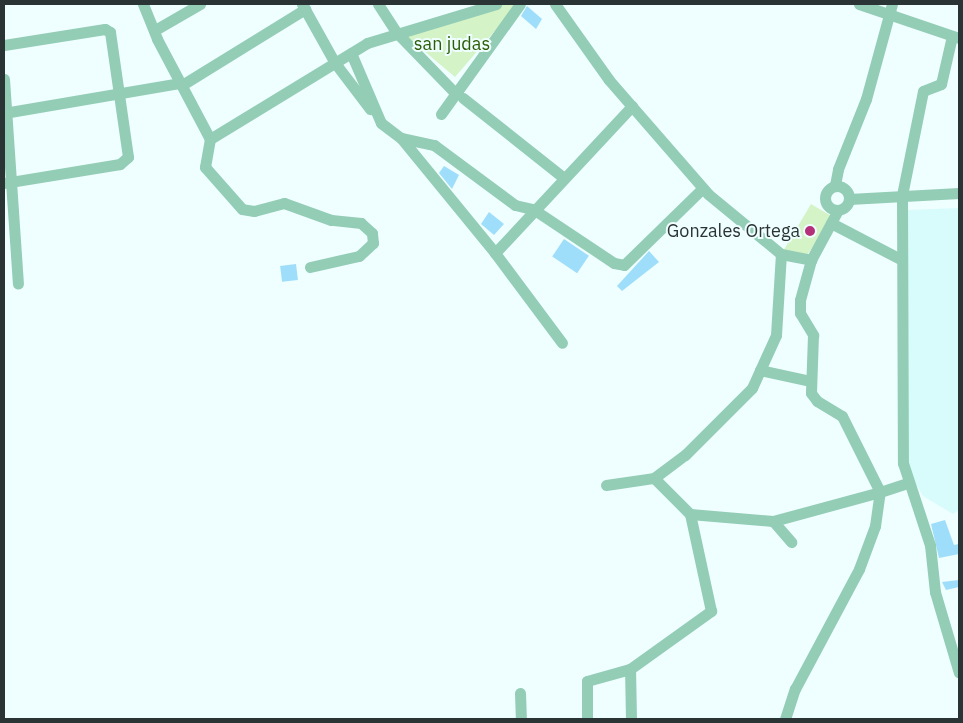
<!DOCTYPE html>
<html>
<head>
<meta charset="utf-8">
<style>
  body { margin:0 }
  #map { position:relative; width:963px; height:723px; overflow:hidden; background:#effeff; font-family:"IBM Plex Sans",sans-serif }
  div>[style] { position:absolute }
  .built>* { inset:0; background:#d8fcfc }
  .green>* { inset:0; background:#d4f3c7 }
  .building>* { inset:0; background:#9fdefb; transform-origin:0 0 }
  .street>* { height:11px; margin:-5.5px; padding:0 5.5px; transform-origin:5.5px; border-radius:5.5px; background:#93cdb5 }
  .street>.ring { margin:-5.5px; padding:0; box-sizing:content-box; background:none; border:11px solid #93cdb5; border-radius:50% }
  .dots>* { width:14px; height:14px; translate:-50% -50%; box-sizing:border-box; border:2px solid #effeff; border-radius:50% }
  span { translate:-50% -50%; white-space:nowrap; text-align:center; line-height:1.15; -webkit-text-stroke:4px #effeff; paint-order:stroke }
  .park-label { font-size:18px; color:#2a5d05 }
  .poi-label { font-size:18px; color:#2a3434 }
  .right { translate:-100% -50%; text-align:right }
  .frame { position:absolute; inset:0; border:5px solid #2a3434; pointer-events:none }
</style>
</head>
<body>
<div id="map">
  <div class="built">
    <div style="clip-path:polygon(959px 208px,959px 510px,953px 514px,923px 496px,903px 463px,908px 210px)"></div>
  </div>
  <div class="green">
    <div style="clip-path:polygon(502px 4px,518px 4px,455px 77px,404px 34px)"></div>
    <div style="clip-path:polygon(811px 204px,833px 217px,805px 258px,782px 253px)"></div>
  </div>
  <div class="building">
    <div style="clip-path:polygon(527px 6px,542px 19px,536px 29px,521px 16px)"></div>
    <div style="clip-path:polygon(444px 166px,459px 175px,452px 189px,439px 173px)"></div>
    <div style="clip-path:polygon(489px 212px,504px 224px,494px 235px,481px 224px)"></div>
    <div style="left:564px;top:239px;width:30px;height:21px;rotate:34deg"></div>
    <div style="clip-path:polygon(649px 251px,659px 262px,622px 291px,617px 286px)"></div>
    <div style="left:296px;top:264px;width:16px;height:16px;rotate:83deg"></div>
    <div style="clip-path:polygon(945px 520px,954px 545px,959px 544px,959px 554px,939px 558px,931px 524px)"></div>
    <div style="clip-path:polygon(959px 580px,959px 587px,946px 590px,942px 582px)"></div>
  </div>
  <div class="street">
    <div style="left:143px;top:4px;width:38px;rotate:68deg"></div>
    <div style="left:157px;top:39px;width:113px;rotate:62.1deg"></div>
    <div style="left:302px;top:4px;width:68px;rotate:60.8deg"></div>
    <div style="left:335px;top:63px;width:58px;rotate:52.7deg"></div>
    <div style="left:378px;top:4px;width:33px;rotate:57deg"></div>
    <div style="left:396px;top:32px;width:86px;rotate:45.9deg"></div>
    <div style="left:555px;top:4px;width:93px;rotate:54.6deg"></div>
    <div style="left:609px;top:80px;width:151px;rotate:49deg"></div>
    <div style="left:708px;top:194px;width:94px;rotate:39.4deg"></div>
    <div style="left:781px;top:254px;width:31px;rotate:11deg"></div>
    <div style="left:859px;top:4px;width:106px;rotate:18.8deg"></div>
    <div style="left:155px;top:30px;width:52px;rotate:-30deg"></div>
    <div style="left:952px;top:36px;width:49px;rotate:102.9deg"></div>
    <div style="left:941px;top:84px;width:19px;rotate:159deg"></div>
    <div style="left:923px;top:91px;width:106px;rotate:101.4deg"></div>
    <div style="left:902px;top:195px;width:268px;rotate:89.8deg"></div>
    <div style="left:903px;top:463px;width:86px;rotate:71.8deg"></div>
    <div style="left:930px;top:545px;width:47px;rotate:83.9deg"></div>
    <div style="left:935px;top:592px;width:84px;rotate:73.5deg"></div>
    <div style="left:4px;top:45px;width:102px;rotate:-9deg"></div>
    <div style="left:105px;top:29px;width:6px;rotate:31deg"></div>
    <div style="left:110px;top:32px;width:126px;rotate:81.8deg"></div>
    <div style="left:128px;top:157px;width:11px;rotate:139deg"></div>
    <div style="left:120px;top:164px;width:118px;rotate:170.7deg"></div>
    <div style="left:351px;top:53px;width:76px;rotate:66.8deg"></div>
    <div style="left:381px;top:123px;width:25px;rotate:37deg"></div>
    <div style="left:401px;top:138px;width:149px;rotate:50.7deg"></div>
    <div style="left:495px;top:253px;width:201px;rotate:-47deg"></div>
    <div style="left:4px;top:79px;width:205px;rotate:86.1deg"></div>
    <div style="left:182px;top:85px;width:145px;rotate:-31.7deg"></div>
    <div style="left:463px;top:98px;width:129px;rotate:38.4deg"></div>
    <div style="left:4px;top:113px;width:179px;rotate:-9.7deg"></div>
    <div style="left:441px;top:114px;width:135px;rotate:-54.3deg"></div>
    <div style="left:401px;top:138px;width:34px;rotate:12deg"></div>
    <div style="left:434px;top:145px;width:101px;rotate:36.5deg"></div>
    <div style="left:515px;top:205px;width:18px;rotate:13deg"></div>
    <div style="left:533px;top:209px;width:97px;rotate:33.7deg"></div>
    <div style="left:614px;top:263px;width:10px;rotate:11deg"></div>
    <div style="left:624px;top:265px;width:110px;rotate:-44.3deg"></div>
    <div style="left:835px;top:185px;width:16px;rotate:-79deg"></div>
    <div style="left:838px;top:169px;width:75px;rotate:-68.2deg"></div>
    <div style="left:866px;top:99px;width:98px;rotate:-74.7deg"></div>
    <div class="ring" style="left:825px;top:186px;width:13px;height:13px"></div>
    <div style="left:849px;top:199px;width:110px;rotate:-3.1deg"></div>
    <div style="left:838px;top:210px;width:57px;rotate:118.4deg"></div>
    <div style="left:811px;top:260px;width:41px;rotate:105.4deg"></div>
    <div style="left:800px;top:300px;width:13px;rotate:90deg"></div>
    <div style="left:800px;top:313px;width:26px;rotate:59deg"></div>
    <div style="left:813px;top:335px;width:58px;rotate:92deg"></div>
    <div style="left:811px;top:393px;width:10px;rotate:53deg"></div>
    <div style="left:817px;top:401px;width:29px;rotate:31deg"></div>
    <div style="left:842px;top:416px;width:85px;rotate:63.4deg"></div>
    <div style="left:880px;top:492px;width:28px;rotate:-18deg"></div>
    <div style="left:831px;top:223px;width:80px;rotate:27.5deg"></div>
    <div style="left:495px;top:253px;width:112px;rotate:53.3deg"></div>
    <div style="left:310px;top:267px;width:50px;rotate:-12.7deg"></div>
    <div style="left:359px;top:256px;width:19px;rotate:-43deg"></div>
    <div style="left:373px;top:243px;width:10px;rotate:-96deg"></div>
    <div style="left:372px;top:233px;width:15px;rotate:-138deg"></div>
    <div style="left:361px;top:223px;width:30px;rotate:-174deg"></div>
    <div style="left:331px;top:220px;width:50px;rotate:-160.1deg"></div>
    <div style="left:284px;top:203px;width:31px;rotate:165deg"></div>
    <div style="left:254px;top:211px;width:12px;rotate:-171deg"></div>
    <div style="left:242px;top:209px;width:56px;rotate:-131.4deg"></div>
    <div style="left:205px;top:167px;width:28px;rotate:-80deg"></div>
    <div style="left:210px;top:139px;width:184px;rotate:-31.4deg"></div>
    <div style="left:367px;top:43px;width:135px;rotate:-16.8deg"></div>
    <div style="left:760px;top:370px;width:51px;rotate:12.4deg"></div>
    <div style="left:606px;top:485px;width:49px;rotate:-8.3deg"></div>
    <div style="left:654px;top:478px;width:39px;rotate:-37deg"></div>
    <div style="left:685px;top:455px;width:95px;rotate:-45deg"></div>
    <div style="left:752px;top:388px;width:58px;rotate:-65.6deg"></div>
    <div style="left:776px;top:335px;width:81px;rotate:-86.5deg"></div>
    <div style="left:690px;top:514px;width:83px;rotate:4.8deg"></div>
    <div style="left:520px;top:693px;width:26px;rotate:88deg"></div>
    <div style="left:587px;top:719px;width:38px;rotate:-90deg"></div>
    <div style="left:587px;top:681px;width:45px;rotate:-15.6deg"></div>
    <div style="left:631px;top:719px;width:50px;rotate:-91.1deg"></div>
    <div style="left:630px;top:669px;width:100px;rotate:-35.6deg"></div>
    <div style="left:711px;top:611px;width:99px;rotate:-102.2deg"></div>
    <div style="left:690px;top:514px;width:51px;rotate:-135deg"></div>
    <div style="left:785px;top:719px;width:32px;rotate:-72deg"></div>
    <div style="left:795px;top:689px;width:136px;rotate:-61.9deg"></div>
    <div style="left:859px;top:569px;width:46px;rotate:-69.6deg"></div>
    <div style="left:875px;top:526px;width:34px;rotate:-82deg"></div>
    <div style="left:880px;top:492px;width:111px;rotate:164.8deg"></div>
    <div style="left:773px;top:521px;width:28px;rotate:49deg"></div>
  </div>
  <div class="dots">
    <div style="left:810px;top:231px;background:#b43179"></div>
  </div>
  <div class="park-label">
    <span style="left:452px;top:44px">san judas</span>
  </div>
  <div class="poi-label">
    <span class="right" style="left:800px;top:231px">Gonzales Ortega</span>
  </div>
  <div class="frame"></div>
</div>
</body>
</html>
